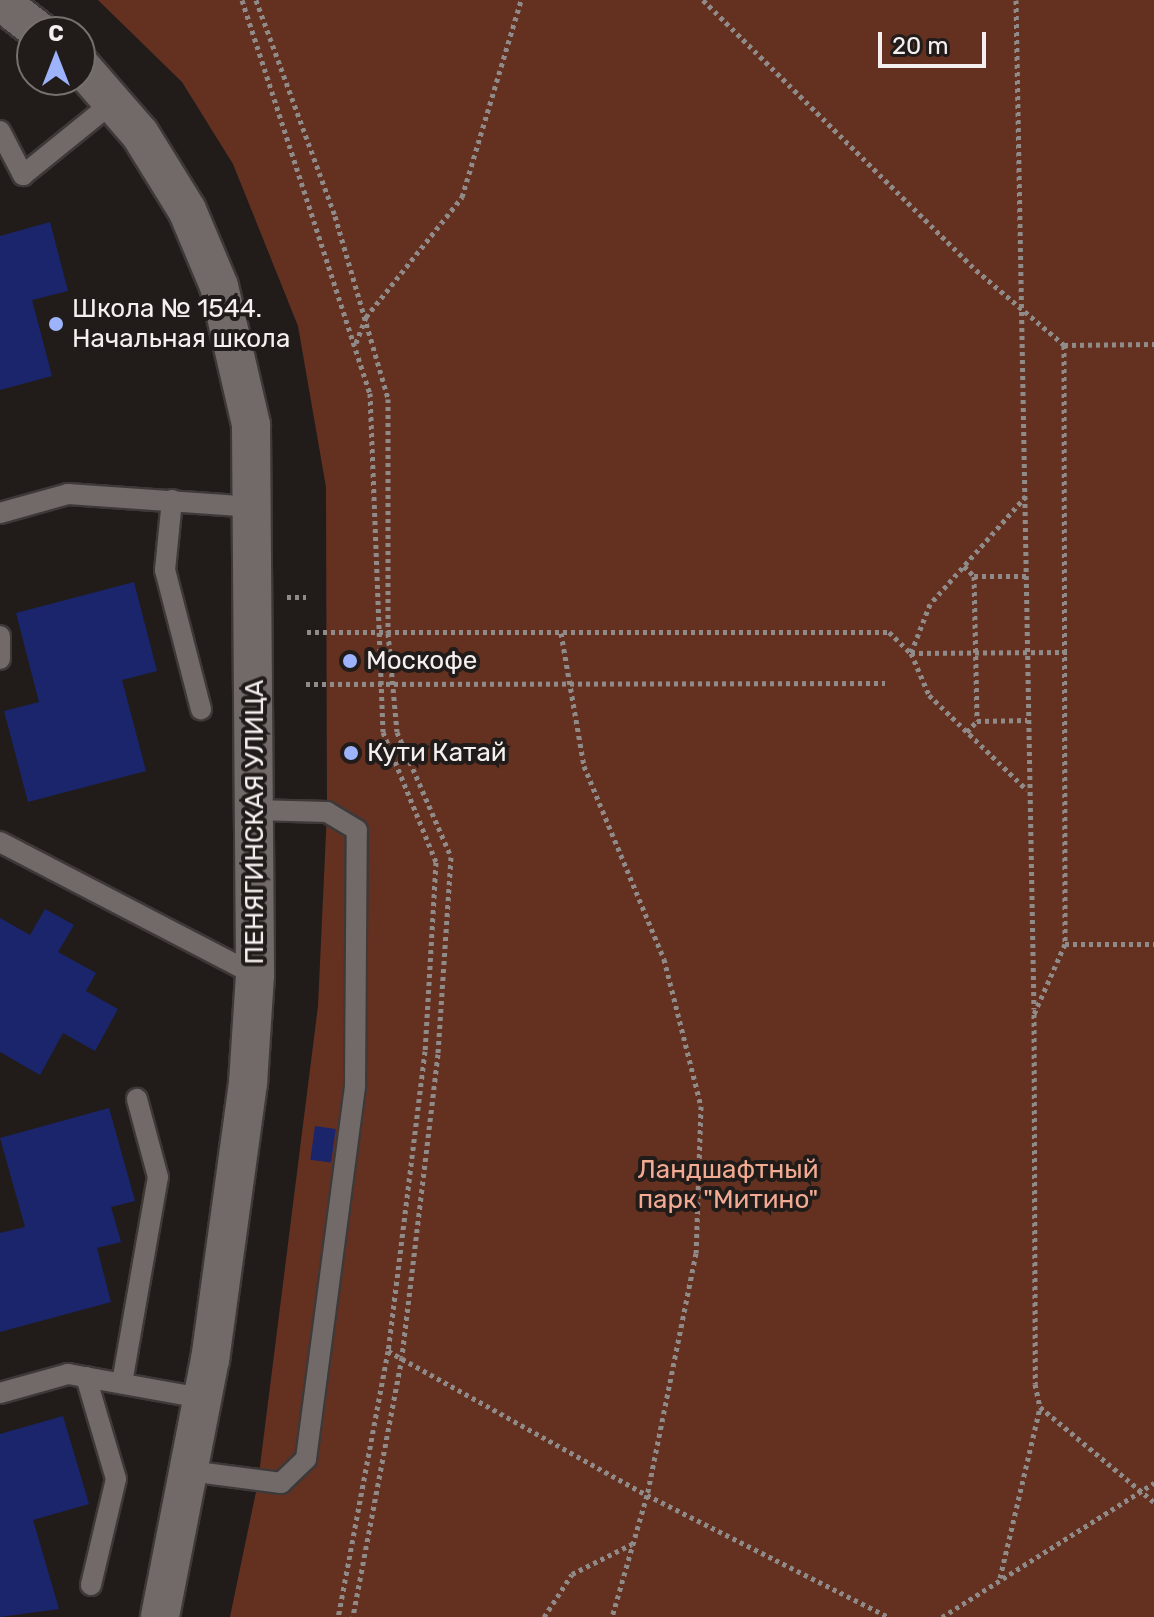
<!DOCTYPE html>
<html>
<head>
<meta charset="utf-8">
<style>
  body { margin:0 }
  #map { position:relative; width:1154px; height:1617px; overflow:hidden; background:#211c1a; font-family:Rubik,sans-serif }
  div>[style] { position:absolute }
  .green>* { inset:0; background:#643121 }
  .building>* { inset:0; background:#1a256c; transform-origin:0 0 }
  .path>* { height:5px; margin-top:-2.5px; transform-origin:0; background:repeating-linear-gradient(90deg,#908b89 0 4px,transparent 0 8px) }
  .roads { filter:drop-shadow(2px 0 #3e3938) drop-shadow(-2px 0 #3e3938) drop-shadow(0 2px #3e3938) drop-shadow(0 -2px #3e3938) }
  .service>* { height:20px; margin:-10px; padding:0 10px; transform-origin:10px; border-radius:10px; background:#716a68 }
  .minor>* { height:38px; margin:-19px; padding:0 19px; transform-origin:19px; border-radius:19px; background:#716a68 }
  .dots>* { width:22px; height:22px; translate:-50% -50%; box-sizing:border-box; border:4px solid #211c1a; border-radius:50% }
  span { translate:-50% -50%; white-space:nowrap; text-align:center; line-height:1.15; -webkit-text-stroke:8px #211c1a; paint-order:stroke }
  .poi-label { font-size:26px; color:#f5f0ef }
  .left { translate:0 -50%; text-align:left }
  .street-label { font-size:26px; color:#f5f0ef }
  .park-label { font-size:26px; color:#f2aa93 }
  .north { position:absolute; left:16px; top:16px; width:80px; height:80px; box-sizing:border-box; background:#211c1a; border:2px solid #76716f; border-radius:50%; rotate:0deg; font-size:22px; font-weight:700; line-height:32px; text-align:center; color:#f5f0ef }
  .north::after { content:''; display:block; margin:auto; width:28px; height:36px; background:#9db4fd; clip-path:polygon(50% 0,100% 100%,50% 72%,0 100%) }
  .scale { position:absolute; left:878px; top:32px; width:108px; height:36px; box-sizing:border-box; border:4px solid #f5f0ef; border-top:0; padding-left:10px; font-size:24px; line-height:28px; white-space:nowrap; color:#f5f0ef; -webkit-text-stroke:6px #211c1a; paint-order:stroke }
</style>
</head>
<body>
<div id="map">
  <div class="green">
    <div style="clip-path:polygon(98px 0,1154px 0,1154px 1617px,230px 1617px,258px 1482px,318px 1006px,327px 812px,326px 487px,298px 326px,233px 164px,182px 82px)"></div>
  </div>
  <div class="building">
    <div style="clip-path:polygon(50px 222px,68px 291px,32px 300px,52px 376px,0 390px,0 236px)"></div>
    <div style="clip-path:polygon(134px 582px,157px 671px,122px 680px,146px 771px,28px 802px,4px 711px,39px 702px,16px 613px)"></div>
    <div style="clip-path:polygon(45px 909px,74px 925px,58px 952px,96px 973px,86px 991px,118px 1009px,95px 1051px,63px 1033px,40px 1075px,0 1052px,0 918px,30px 935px)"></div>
    <div style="clip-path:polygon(109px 1108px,135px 1201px,111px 1207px,121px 1242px,97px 1248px,111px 1302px,0 1332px,0 1233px,25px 1227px,0 1138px)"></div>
    <div style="left:315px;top:1126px;width:21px;height:34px;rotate:8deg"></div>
    <div style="clip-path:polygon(63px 1416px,89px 1504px,33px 1520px,59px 1609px,0 1617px,0 1434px)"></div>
  </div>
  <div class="path">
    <div style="left:242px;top:0;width:413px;rotate:72deg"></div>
    <div style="left:370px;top:393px;width:339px;rotate:87.8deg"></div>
    <div style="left:383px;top:732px;width:140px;rotate:67.8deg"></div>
    <div style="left:436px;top:862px;width:189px;rotate:93.3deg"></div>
    <div style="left:425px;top:1051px;width:302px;rotate:97deg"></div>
    <div style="left:388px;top:1351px;width:271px;rotate:100.6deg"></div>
    <div style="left:256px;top:0;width:230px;rotate:69.9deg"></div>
    <div style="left:335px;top:216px;width:191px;rotate:73.8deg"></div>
    <div style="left:388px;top:399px;width:234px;rotate:90deg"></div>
    <div style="left:388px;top:633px;width:99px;rotate:84.8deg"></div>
    <div style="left:397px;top:732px;width:136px;rotate:66.6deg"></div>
    <div style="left:451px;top:857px;width:197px;rotate:93.8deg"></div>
    <div style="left:438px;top:1054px;width:305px;rotate:96.8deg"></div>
    <div style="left:402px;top:1357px;width:265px;rotate:100.7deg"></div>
    <div style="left:703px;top:0;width:384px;rotate:44.7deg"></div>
    <div style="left:976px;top:270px;width:116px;rotate:40.4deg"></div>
    <div style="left:1064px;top:345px;width:90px;rotate:-0.6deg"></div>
    <div style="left:1016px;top:0;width:1009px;rotate:88.98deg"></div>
    <div style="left:356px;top:343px;width:28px;rotate:-69deg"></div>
    <div style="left:366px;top:317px;width:154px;rotate:-51.3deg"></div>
    <div style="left:462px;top:197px;width:206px;rotate:-73.3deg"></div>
    <div style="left:1064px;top:345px;width:599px;rotate:89.9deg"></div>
    <div style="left:1065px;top:944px;width:77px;rotate:113.9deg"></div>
    <div style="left:1034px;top:1014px;width:370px;rotate:89.8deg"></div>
    <div style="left:1035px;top:1384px;width:24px;rotate:78deg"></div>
    <div style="left:1040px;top:1407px;width:148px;rotate:39.8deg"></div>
    <div style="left:1026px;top:496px;width:144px;rotate:131.6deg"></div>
    <div style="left:930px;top:604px;width:53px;rotate:111.2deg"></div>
    <div style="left:911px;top:653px;width:160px;rotate:-0.4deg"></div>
    <div style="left:964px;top:566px;width:14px;rotate:45deg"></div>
    <div style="left:974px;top:576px;width:53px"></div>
    <div style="left:974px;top:576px;width:145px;rotate:88.8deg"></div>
    <div style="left:287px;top:597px;width:19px"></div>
    <div style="left:307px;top:632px;width:582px"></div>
    <div style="left:889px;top:632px;width:30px;rotate:44deg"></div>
    <div style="left:911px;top:653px;width:46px;rotate:66.8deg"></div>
    <div style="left:929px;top:695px;width:136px;rotate:44.1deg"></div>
    <div style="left:561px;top:633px;width:135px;rotate:80.2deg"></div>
    <div style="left:584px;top:766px;width:209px;rotate:67.5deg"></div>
    <div style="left:664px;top:959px;width:152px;rotate:75.9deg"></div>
    <div style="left:701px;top:1106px;width:147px;rotate:91.9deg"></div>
    <div style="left:696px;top:1253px;width:247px;rotate:101.4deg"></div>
    <div style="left:647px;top:1495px;width:127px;rotate:106deg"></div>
    <div style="left:306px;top:684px;width:579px;rotate:-0.1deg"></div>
    <div style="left:967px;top:732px;width:15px;rotate:-48deg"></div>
    <div style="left:977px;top:721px;width:50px;rotate:-1.1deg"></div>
    <div style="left:1065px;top:944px;width:89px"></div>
    <div style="left:388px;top:1351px;width:296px;rotate:29.1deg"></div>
    <div style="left:647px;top:1495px;width:271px;rotate:26.8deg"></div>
    <div style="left:1000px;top:1578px;width:176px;rotate:-76.8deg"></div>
    <div style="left:544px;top:1617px;width:51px;rotate:-56.9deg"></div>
    <div style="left:572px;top:1574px;width:67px;rotate:-26.6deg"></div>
    <div style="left:942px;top:1617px;width:251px;rotate:-32.3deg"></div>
  </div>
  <div class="roads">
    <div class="service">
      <div style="left:0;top:131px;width:50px;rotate:62.4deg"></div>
      <div style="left:23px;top:175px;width:114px;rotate:-39deg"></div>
      <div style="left:172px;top:500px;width:70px;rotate:95.7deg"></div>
      <div style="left:165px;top:570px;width:144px;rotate:75.5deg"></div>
      <div style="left:0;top:513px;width:71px;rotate:-15.6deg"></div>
      <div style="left:68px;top:494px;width:186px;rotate:4deg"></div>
      <div style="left:0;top:636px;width:23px;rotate:90deg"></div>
      <div style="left:0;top:842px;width:288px;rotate:27.5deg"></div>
      <div style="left:86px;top:1377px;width:106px;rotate:73.6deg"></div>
      <div style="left:116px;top:1479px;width:109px;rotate:103.3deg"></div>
      <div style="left:122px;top:1383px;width:209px;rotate:-80.1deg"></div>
      <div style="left:158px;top:1177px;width:81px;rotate:-105.1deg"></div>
      <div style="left:0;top:1393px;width:71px;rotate:-15.6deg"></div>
      <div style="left:68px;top:1374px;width:136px;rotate:10.2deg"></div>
      <div style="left:189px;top:1471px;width:93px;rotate:7.4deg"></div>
      <div style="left:281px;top:1483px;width:35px;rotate:-44deg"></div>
      <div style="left:306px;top:1459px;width:376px;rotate:-82.5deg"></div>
      <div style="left:355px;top:1086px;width:256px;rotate:-89.6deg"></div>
      <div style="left:357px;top:830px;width:35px;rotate:-149deg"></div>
      <div style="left:327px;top:812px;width:73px;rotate:-178.4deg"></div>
    </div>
    <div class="minor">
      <div style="left:0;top:1px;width:51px;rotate:37.8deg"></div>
      <div style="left:80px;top:65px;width:91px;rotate:49deg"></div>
      <div style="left:140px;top:134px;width:89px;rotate:58.3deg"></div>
      <div style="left:187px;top:210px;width:82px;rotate:67.2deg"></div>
      <div style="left:219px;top:286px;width:143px;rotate:77deg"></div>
      <div style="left:251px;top:425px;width:550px;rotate:89.58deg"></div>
      <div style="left:255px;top:975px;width:108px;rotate:93.7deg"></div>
      <div style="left:248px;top:1083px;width:279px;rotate:97.8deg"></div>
      <div style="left:210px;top:1359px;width:263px;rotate:101deg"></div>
    </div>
  </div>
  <div class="dots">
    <div style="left:56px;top:324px;background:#9db4fd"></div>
    <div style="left:350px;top:661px;background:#9db4fd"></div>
    <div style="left:351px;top:753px;background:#9db4fd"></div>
  </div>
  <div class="poi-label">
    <span class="left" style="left:72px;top:324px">Школа № 1544.<br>Начальная школа</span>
    <span class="left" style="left:366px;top:661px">Москофе</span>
    <span class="left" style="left:367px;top:753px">Кути Катай</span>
  </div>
  <div class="street-label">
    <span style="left:255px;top:822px;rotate:-90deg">ПЕНЯГИНСКАЯ УЛИЦА</span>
  </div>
  <div class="park-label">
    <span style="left:728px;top:1185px">Ландшафтный<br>парк "Митино"</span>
  </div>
  <div class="north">С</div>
  <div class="scale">20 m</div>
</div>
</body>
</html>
